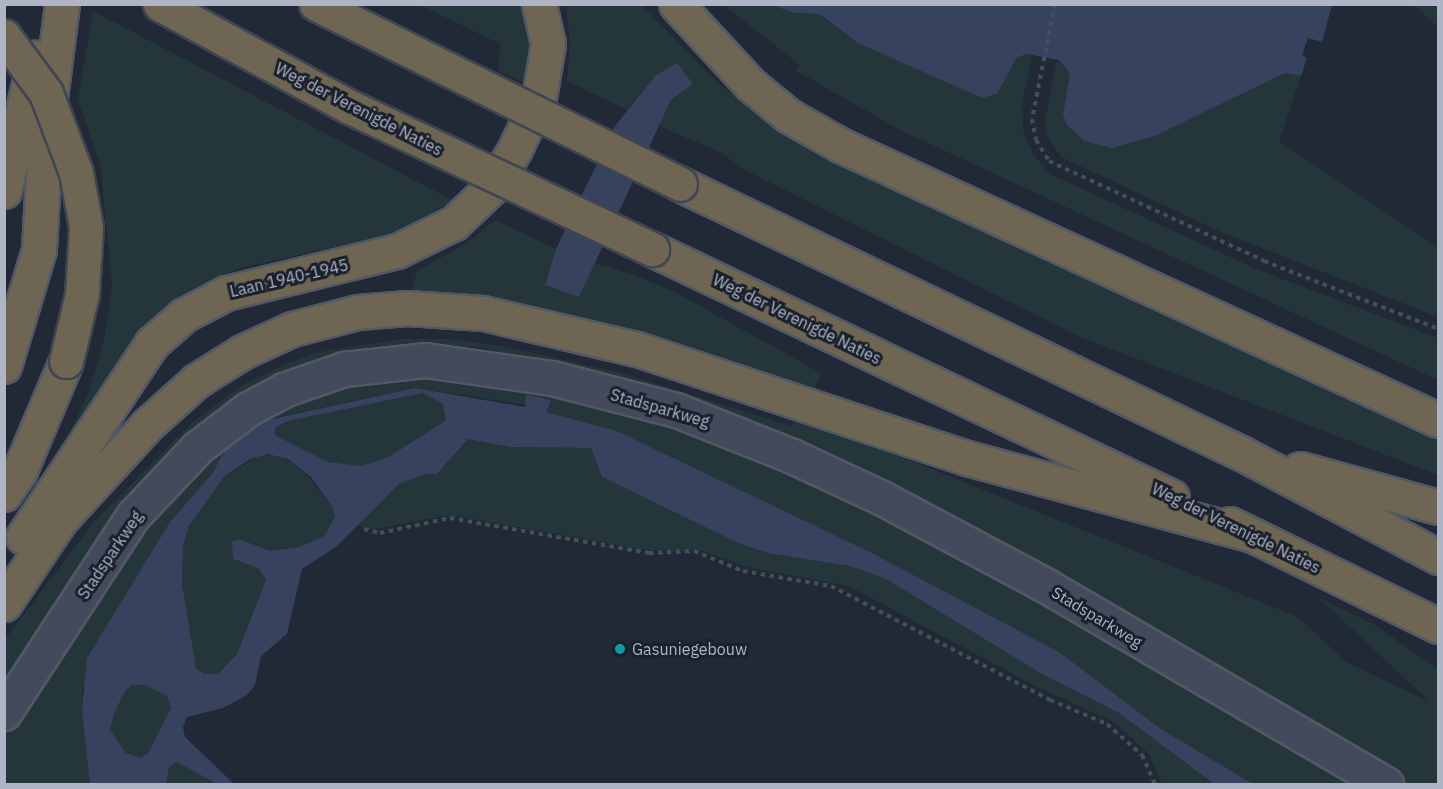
<!DOCTYPE html>
<html>
<head>
<meta charset="utf-8">
<style>
  body { margin:0 }
  #map { position:relative; width:1443px; height:789px; overflow:hidden; background:#212937; font-family:"IBM Plex Sans",sans-serif }
  div>[style] { position:absolute }
  .green>* { inset:0; background:#243639 }
  .water>* { inset:0; background:#36425e }
  .path>* { height:4px; margin-top:-2px; transform-origin:0; background:repeating-linear-gradient(90deg,#415156 0 4.5px,transparent 0 9px) }
  .roads { filter:drop-shadow(2px 0 #525866) drop-shadow(-2px 0 #525866) drop-shadow(0 2px #525866) drop-shadow(0 -2px #525866) }
  .secondary>* { height:33px; margin:-16.5px; padding:0 16.5px; transform-origin:16.5px; border-radius:16.5px; background:#434a5b }
  .highway>* { height:33px; margin:-16.5px; padding:0 16.5px; transform-origin:16.5px; border-radius:16.5px; background:#6e6652 }
  .bridges { filter:drop-shadow(2px 0 #3f4553) drop-shadow(-2px 0 #3f4553) drop-shadow(0 2px #3f4553) drop-shadow(0 -2px #3f4553) }
  .highway-bridge>* { height:33px; margin:-16.5px; padding:0 16.5px; transform-origin:16.5px; border-radius:16.5px; background:#6e6652 }
  .dots>* { width:16px; height:16px; translate:-50% -50%; box-sizing:border-box; border:3px solid #1a202c; border-radius:50% }
  span { translate:-50% -50%; white-space:nowrap; text-align:center; line-height:1.15; -webkit-text-stroke:6px #1a202c; paint-order:stroke }
  .street-label { font-size:16px; color:#afb5c4 }
  .poi-label { font-size:16px; color:#afb5c4 }
  .left { translate:0 -50%; text-align:left }
  .frame { position:absolute; inset:0; border:6px solid #afb5c4; pointer-events:none }
</style>
</head>
<body>
<div id="map">
  <div class="green">
    <div style="clip-path:polygon(421px 5px,530px 5px,528px 84px,498px 71px,500px 44px)"></div>
    <div style="clip-path:polygon(566px 5px,642px 5px,719px 84px,764px 117px,1438px 436px,1438px 475px,1080px 337px,743px 169px,720px 152px,659px 126px,671px 100px,693px 84px,677px 63px,656px 75px,627px 110px,567px 81px,570px 44px)"></div>
    <div style="clip-path:polygon(724px 5px,771px 5px,795px 13px,820px 14px,859px 43px,982px 98px,997px 94px,1015px 58px,1032px 54px,1022px 105px,1023px 130px,1033px 154px,1050px 174px,1256px 269px,1438px 338px,1438px 380px,898px 129px,795px 70px,800px 65px)"></div>
    <div style="clip-path:polygon(1414px 5px,1438px 5px,1438px 28px)"></div>
    <div style="clip-path:polygon(93px 11px,452px 200px,420px 222px,390px 235px,240px 268px,189px 290px,143px 329px,74px 433px,70px 432px,88px 394px,104px 341px,112px 285px,100px 164px,78px 100px)"></div>
    <div style="clip-path:polygon(1057px 59px,1070px 74px,1063px 114px,1155px 136px,1285px 73px,1301px 76px,1279px 141px,1438px 247px,1438px 317px,1221px 232px,1061px 157px,1047px 135px,1045px 122px)"></div>
    <div style="clip-path:polygon(495px 220px,556px 249px,545px 285px,579px 296px,595px 263px,639px 277px,675px 292px,821px 373px,813px 392px,599px 323px,494px 300px,410px 294px,417px 271px,467px 243px)"></div>
    <div style="clip-path:polygon(400px 339px,449px 339px,502px 346px,621px 373px,791px 426px,797px 421px,897px 455px,1298px 617px,1346px 662px,1430px 702px,1319px 598px,1373px 624px,1438px 669px,1438px 784px,1403px 784px,1243px 692px,604px 375px,476px 347px,438px 346px,239px 401px,5px 693px,6px 638px,93px 523px,193px 422px,241px 386px,281px 366px,314px 353px)"></div>
    <div style="clip-path:polygon(387px 372px,559px 388px,785px 464px,1082px 622px,1353px 784px,1253px 784px,1161px 729px,1059px 652px,870px 552px,617px 431px,546px 412px,548px 408px,415px 388px,258px 421px,225px 452px,212px 474px,170px 522px,135px 582px,82px 689px,90px 784px,5px 784px,4px 736px,105px 580px,178px 481px,276px 407px)"></div>
    <div style="clip-path:polygon(423px 393px,438px 398px,447px 412px,446px 420px,390px 456px,362px 466px,328px 462px,275px 435px,275px 429px,288px 421px)"></div>
    <div style="clip-path:polygon(468px 439px,510px 447px,591px 448px,602px 477px,738px 543px,850px 566px,886px 579px,1040px 673px,1119px 713px,1214px 784px,1162px 784px,1149px 754px,1114px 722px,1037px 687px,849px 586px,746px 567px,700px 550px,674px 552px,640px 549px,462px 517px,443px 516px,369px 530px,357px 524px,399px 484px,425px 474px,437px 474px)"></div>
    <div style="clip-path:polygon(260px 455px,277px 455px,299px 466px,332px 506px,335px 517px,324px 536px,299px 547px,270px 551px,239px 539px,232px 542px,237px 561px,258px 568px,266px 580px,237px 654px,218px 674px,204px 674px,196px 668px,182px 584px,183px 547px,189px 526px,224px 477px)"></div>
    <div style="clip-path:polygon(133px 685px,145px 685px,167px 696px,171px 708px,149px 752px,140px 758px,126px 753px,110px 730px,114px 713px,126px 690px)"></div>
    <div style="clip-path:polygon(177px 762px,198px 773px,217px 784px,166px 784px,169px 767px)"></div>
  </div>
  <div class="water">
    <div style="clip-path:polygon(1332px 5px,1322px 42px,1308px 38px,1302px 55px,1307px 58px,1301px 76px,1285px 73px,1155px 136px,1112px 148px,1084px 141px,1067px 125px,1063px 114px,1070px 74px,1059px 60px,1027px 54px,1016px 58px,997px 94px,982px 98px,858px 43px,820px 14px,795px 13px,771px 5px)"></div>
    <div style="clip-path:polygon(677px 63px,693px 84px,671px 100px,579px 297px,545px 285px,556px 249px,615px 126px,656px 75px)"></div>
    <div style="clip-path:polygon(evenodd,415px 388px,525px 407px,526px 395px,539px 397px,551px 401px,546px 412px,617px 431px,870px 552px,1059px 652px,1161px 729px,1253px 784px,1214px 784px,1119px 713px,1040px 673px,886px 579px,850px 566px,768px 553px,738px 543px,602px 477px,591px 448px,510px 447px,468px 439px,437px 474px,425px 474px,399px 484px,336px 547px,302px 569px,287px 634px,261px 656px,255px 685px,247px 695px,223px 708px,187px 717px,183px 727px,185px 737px,234px 784px,217px 784px,177px 762px,169px 767px,166px 784px,90px 784px,82px 710px,87px 658px,170px 522px,212px 474px,224px 452px,258px 422px,415px 388px,423px 393px,443px 404px,446px 420px,390px 456px,362px 466px,328px 462px,275px 435px,275px 428px,288px 421px,423px 393px,415px 388px,268px 454px,288px 459px,311px 477px,332px 506px,335px 517px,324px 536px,299px 547px,270px 551px,239px 539px,232px 542px,233px 559px,258px 568px,266px 580px,237px 654px,218px 674px,204px 674px,196px 668px,182px 584px,183px 547px,189px 526px,224px 477px,250px 459px,268px 454px,415px 388px,133px 685px,145px 685px,167px 696px,171px 708px,149px 752px,140px 758px,126px 753px,110px 730px,114px 713px,126px 690px,133px 685px)"></div>
  </div>
  <div class="path">
    <div style="left:1055px;top:4px;width:117px;rotate:101.3deg"></div>
    <div style="left:1032px;top:119px;width:21px;rotate:79deg"></div>
    <div style="left:1036px;top:140px;width:25px;rotate:58deg"></div>
    <div style="left:1049px;top:161px;width:237px;rotate:24.9deg"></div>
    <div style="left:1264px;top:261px;width:187px;rotate:21.3deg"></div>
    <div style="left:364px;top:529px;width:16px;rotate:14deg"></div>
    <div style="left:380px;top:533px;width:72px;rotate:-12.1deg"></div>
    <div style="left:450px;top:518px;width:202px;rotate:10deg"></div>
    <div style="left:649px;top:553px;width:45px;rotate:-2.5deg"></div>
    <div style="left:694px;top:551px;width:53px;rotate:22.2deg"></div>
    <div style="left:743px;top:571px;width:89px;rotate:9.7deg"></div>
    <div style="left:831px;top:586px;width:247px;rotate:27.5deg"></div>
    <div style="left:1050px;top:700px;width:62px;rotate:22.8deg"></div>
    <div style="left:1107px;top:724px;width:47px;rotate:41.5deg"></div>
    <div style="left:1142px;top:755px;width:32px;rotate:66deg"></div>
  </div>
  <div class="roads">
    <div class="secondary">
      <div style="left:4px;top:713px;width:235px;rotate:-56.8deg"></div>
      <div style="left:133px;top:516px;width:93px;rotate:-46.7deg"></div>
      <div style="left:197px;top:448px;width:64px;rotate:-37.4deg"></div>
      <div style="left:248px;top:409px;width:40px;rotate:-28deg"></div>
      <div style="left:283px;top:390px;width:65px;rotate:-19deg"></div>
      <div style="left:344px;top:369px;width:81px;rotate:-6.3deg"></div>
      <div style="left:425px;top:360px;width:128px;rotate:8.1deg"></div>
      <div style="left:552px;top:378px;width:128px;rotate:14.5deg"></div>
      <div style="left:676px;top:410px;width:125px;rotate:21.6deg"></div>
      <div style="left:792px;top:456px;width:99px;rotate:25deg"></div>
      <div style="left:882px;top:498px;width:185px;rotate:28.1deg"></div>
      <div style="left:1045px;top:585px;width:395px;rotate:30.3deg"></div>
    </div>
    <div class="highway">
      <div style="left:676px;top:4px;width:109px;rotate:47.2deg"></div>
      <div style="left:750px;top:84px;width:50px;rotate:39.4deg"></div>
      <div style="left:789px;top:116px;width:59px;rotate:29.6deg"></div>
      <div style="left:840px;top:145px;width:658px;rotate:24.7deg"></div>
      <div style="left:680px;top:184px;width:624px;rotate:25.62deg"></div>
      <div style="left:1243px;top:454px;width:221px;rotate:27.8deg"></div>
      <div style="left:4px;top:191px;width:137px;rotate:-76.9deg"></div>
      <div style="left:652px;top:249px;width:576px;rotate:25.5deg"></div>
      <div style="left:4px;top:366px;width:122px;rotate:-73.3deg"></div>
      <div style="left:39px;top:249px;width:112px;rotate:-86.9deg"></div>
      <div style="left:45px;top:137px;width:134px;rotate:-82.7deg"></div>
      <div style="left:1300px;top:469px;width:143px;rotate:15.4deg"></div>
      <div style="left:4px;top:494px;width:29px;rotate:-56deg"></div>
      <div style="left:20px;top:470px;width:118px;rotate:-67.1deg"></div>
      <div style="left:1230px;top:524px;width:232px;rotate:26.1deg"></div>
      <div style="left:23px;top:537px;width:232px;rotate:-56.4deg"></div>
      <div style="left:151px;top:344px;width:44px;rotate:-41.3deg"></div>
      <div style="left:184px;top:315px;width:47px;rotate:-27.6deg"></div>
      <div style="left:226px;top:293px;width:176px;rotate:-13.8deg"></div>
      <div style="left:397px;top:251px;width:64px;rotate:-26.2deg"></div>
      <div style="left:454px;top:223px;width:52px;rotate:-43.5deg"></div>
      <div style="left:492px;top:187px;width:44px;rotate:-58.8deg"></div>
      <div style="left:515px;top:149px;width:56px;rotate:-64.8deg"></div>
      <div style="left:539px;top:98px;width:55px;rotate:-80.5deg"></div>
      <div style="left:548px;top:44px;width:41px;rotate:-102.7deg"></div>
      <div style="left:4px;top:604px;width:102px;rotate:-56.2deg"></div>
      <div style="left:61px;top:519px;width:127px;rotate:-47.5deg"></div>
      <div style="left:147px;top:425px;width:66px;rotate:-41.9deg"></div>
      <div style="left:196px;top:381px;width:54px;rotate:-32.2deg"></div>
      <div style="left:242px;top:352px;width:55px;rotate:-24.7deg"></div>
      <div style="left:292px;top:329px;width:68px;rotate:-14.4deg"></div>
      <div style="left:358px;top:312px;width:49px;rotate:-4.7deg"></div>
      <div style="left:407px;top:308px;width:76px;rotate:3.8deg"></div>
      <div style="left:483px;top:313px;width:158px;rotate:13.2deg"></div>
      <div style="left:637px;top:349px;width:348px;rotate:18.3deg"></div>
      <div style="left:967px;top:458px;width:292px;rotate:15.1deg"></div>
    </div>
  </div>
  <div class="bridges">
    <div class="highway-bridge">
      <div style="left:160px;top:4px;width:216px;rotate:28.5deg"></div>
      <div style="left:350px;top:107px;width:334px;rotate:25.2deg"></div>
      <div style="left:316px;top:4px;width:406px;rotate:26.3deg"></div>
      <div style="left:4px;top:36px;width:71px;rotate:53.6deg"></div>
      <div style="left:46px;top:93px;width:85px;rotate:69.4deg"></div>
      <div style="left:76px;top:173px;width:55px;rotate:79.5deg"></div>
      <div style="left:86px;top:227px;width:67px;rotate:93.4deg"></div>
      <div style="left:82px;top:294px;width:69px;rotate:103.4deg"></div>
    </div>
  </div>
  <div class="dots">
    <div style="left:620px;top:649px;background:#0f9aa8"></div>
  </div>
  <div class="street-label">
    <span style="left:359px;top:109px;rotate:27deg">Weg der Verenigde Naties</span>
    <span style="left:289px;top:278px;rotate:-13deg">Laan 1940-1945</span>
    <span style="left:797px;top:319px;rotate:26deg">Weg der Verenigde Naties</span>
    <span style="left:660px;top:408px;rotate:16deg">Stadsparkweg</span>
    <span style="left:1236px;top:528px;rotate:26deg">Weg der Verenigde Naties</span>
    <span style="left:110px;top:555px;rotate:-56deg">Stadsparkweg</span>
    <span style="left:1097px;top:617px;rotate:31deg">Stadsparkweg</span>
  </div>
  <div class="poi-label">
    <span class="left" style="left:632px;top:649px">Gasuniegebouw</span>
  </div>
  <div class="frame"></div>
</div>
</body>
</html>
